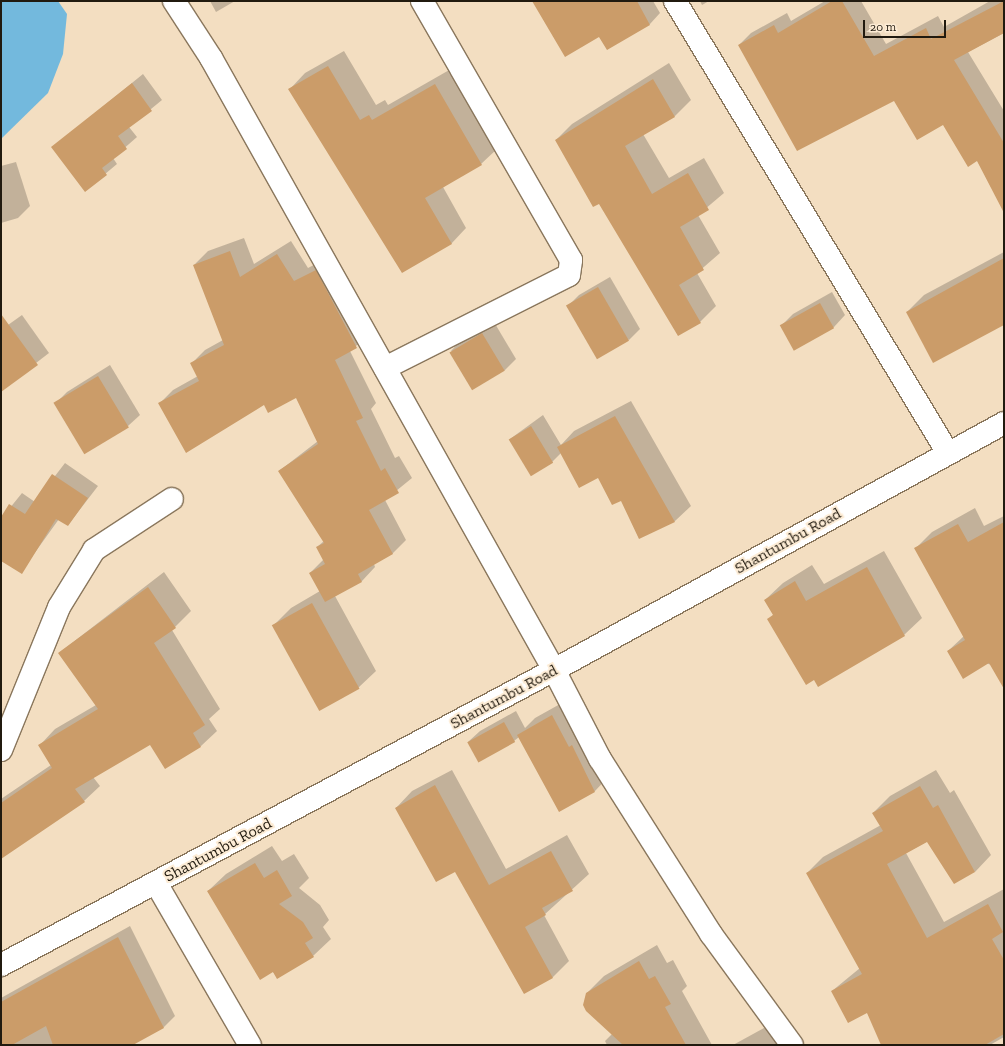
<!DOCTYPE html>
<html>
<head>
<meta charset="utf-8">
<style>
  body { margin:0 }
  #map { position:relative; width:1005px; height:1046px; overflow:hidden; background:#f3dec1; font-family:"Zilla Slab",serif }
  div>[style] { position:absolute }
  .water>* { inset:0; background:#73b9dd }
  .shadow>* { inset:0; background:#0003 }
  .building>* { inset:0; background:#cb9c69; transform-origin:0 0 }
  .roads { filter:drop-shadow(1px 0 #8a775d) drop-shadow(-1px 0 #8a775d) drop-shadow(0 1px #8a775d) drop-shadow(0 -1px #8a775d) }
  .minor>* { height:22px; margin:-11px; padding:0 11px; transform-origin:11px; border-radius:11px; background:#fff }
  span { translate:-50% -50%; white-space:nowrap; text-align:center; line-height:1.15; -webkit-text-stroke:4px #fdecd5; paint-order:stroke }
  .street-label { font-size:16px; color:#211a0f }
  .frame { position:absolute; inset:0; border:2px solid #211a0f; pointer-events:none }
  .scale { position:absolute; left:863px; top:20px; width:83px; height:18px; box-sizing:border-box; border:2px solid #211a0f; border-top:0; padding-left:5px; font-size:12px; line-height:14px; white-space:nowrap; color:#211a0f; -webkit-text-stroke:3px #fdecd5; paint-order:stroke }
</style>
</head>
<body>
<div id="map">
  <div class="water">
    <div style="clip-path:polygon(1px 1px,58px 1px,67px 14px,63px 54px,48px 93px,1px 139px)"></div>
  </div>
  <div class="shadow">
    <div style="clip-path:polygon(210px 1px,235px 1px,216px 12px)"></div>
    <div style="clip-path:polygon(534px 1px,653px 1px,660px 13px,650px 24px,607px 49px,599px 36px)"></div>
    <div style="clip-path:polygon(700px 1px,709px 1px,702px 5px)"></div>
    <div style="clip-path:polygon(825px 1px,861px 1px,886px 44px,938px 16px,944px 27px,990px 1px,1004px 1px,1004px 33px,968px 52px,1004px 111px,1004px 211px,977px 160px,944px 123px,894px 99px,739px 45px,751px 33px,787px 13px,791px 21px)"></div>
    <div style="clip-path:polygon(344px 51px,376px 105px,385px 100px,388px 105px,451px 69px,497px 149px,481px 164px,443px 187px,466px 228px,451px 244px,290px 89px,305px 73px)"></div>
    <div style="clip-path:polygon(669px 63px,691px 100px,675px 116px,643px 134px,669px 178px,704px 158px,724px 193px,698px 215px,720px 253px,697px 273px,716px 306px,700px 322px,599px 202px,556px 140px,572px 124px)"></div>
    <div style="clip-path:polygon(143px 74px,162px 100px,129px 127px,137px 137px,113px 158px,117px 164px,86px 190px,53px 147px)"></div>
    <div style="clip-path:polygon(16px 162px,30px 206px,18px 218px,1px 223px,1px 166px)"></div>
    <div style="clip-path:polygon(244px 238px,254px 264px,291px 241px,308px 268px,329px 257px,370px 334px,350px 351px,376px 403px,371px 409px,395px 458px,399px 456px,412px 478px,385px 500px,406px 540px,392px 554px,374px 564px,375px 567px,362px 581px,335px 596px,376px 671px,358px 688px,274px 625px,291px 608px,320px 591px,310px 573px,324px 559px,317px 547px,324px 541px,279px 471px,318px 441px,297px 397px,264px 403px,159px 404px,173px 390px,198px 376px,191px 364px,205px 350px,223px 340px,194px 265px,208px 251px)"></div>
    <div style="clip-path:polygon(1004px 252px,1004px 323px,907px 312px,924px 295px)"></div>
    <div style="clip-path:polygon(610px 277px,640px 329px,629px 340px,567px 307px,579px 295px)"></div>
    <div style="clip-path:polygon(832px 292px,845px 315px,834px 327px,795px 349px,781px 326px,793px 314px)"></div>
    <div style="clip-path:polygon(22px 315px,49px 353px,1px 390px,1px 330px)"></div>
    <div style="clip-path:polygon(494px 322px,516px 359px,504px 371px,451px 351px,462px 339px)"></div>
    <div style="clip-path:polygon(110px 365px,140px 415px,128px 426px,55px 404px,67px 392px)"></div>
    <div style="clip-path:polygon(631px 401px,691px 506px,675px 521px,639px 538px,621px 499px,599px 477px,561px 453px,552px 462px,510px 439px,543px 415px,561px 445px,574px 431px)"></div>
    <div style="clip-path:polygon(65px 463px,98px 486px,68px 525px,59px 519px,21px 572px,1px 560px,1px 519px,22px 493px,35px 502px)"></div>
    <div style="clip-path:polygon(975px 508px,984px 526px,1004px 516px,1004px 669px,948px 651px,964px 636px,916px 548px,932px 532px)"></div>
    <div style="clip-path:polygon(884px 551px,922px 618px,904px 635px,769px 619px,774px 614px,765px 600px,783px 583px,812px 565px,824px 584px)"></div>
    <div style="clip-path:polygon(164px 572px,191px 611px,172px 630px,220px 709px,209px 719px,217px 731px,201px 746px,165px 768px,150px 743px,93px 777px,100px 786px,84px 801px,1px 857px,1px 799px,51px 765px,40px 745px,55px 729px,96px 705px,59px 653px)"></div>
    <div style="clip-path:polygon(569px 699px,612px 773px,595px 791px,559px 810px,519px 737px,514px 741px,468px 742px,480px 731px,516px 711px,525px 728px,535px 718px)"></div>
    <div style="clip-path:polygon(452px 770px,506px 869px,567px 835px,589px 874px,544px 915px,569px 961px,553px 977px,524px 993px,456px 870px,396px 808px,412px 791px)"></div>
    <div style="clip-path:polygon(936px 770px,950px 793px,954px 790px,991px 855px,975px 872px,928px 841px,906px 853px,944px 922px,1004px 889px,1004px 1037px,990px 1045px,883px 1045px,867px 1012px,832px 991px,860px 968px,807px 873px,823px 857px,881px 825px,873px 813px,890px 796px)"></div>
    <div style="clip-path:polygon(272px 846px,282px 861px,294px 854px,309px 878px,299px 888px,320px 905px,329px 920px,323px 927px,331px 939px,313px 956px,277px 977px,208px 891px,226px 874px)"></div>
    <div style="clip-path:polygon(130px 926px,175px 1016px,164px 1027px,131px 1045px,1px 1045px,1px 998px)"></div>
    <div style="clip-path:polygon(657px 945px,667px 963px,673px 960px,687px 986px,682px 991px,712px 1045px,607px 1045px,605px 1041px,612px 1034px,586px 994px,604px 976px)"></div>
    <div style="clip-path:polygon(775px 1022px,788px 1045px,733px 1045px)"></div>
  </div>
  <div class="building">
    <div style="clip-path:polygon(532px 1px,637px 1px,650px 25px,607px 50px,599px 37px,565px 57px)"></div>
    <div style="clip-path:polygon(832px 1px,842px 1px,874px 56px,926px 28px,931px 39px,1004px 1px,1004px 33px,954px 60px,1004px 143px,1004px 213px,977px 161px,968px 167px,943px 125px,917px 140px,894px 101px,797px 151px,738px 45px,774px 25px,778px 33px)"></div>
    <div style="clip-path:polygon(328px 66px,360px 120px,369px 115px,372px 120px,435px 84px,482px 165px,425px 198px,452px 244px,402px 273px,288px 89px)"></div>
    <div style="clip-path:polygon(653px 79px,675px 117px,625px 146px,652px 194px,688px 173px,709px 210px,680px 227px,704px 270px,679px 285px,701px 323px,678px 336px,599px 204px,593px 207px,555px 140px)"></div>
    <div style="clip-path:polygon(132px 83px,152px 111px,118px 136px,127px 149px,102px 168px,107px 175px,85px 192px,51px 147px)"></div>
    <div style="clip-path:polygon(230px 251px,240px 277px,277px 254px,294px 281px,316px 270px,357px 348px,335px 360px,363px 418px,356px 421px,381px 471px,385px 468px,399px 493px,369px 510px,393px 554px,358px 574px,362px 582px,325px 602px,309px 573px,325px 564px,316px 547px,324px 543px,278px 471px,318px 444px,296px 398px,268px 413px,264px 405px,186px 453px,158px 403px,199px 381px,190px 363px,224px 345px,193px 265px)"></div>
    <div style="clip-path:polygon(1004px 258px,1004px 325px,933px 363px,906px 312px)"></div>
    <div style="left:598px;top:287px;width:62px;height:37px;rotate:60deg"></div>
    <div style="left:820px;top:303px;width:29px;height:46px;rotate:61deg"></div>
    <div style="clip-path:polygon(1px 314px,38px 365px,1px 392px)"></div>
    <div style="left:482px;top:333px;width:44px;height:38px;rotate:59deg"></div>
    <div style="left:98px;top:376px;width:60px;height:52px;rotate:59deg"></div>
    <div style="clip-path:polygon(615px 416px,675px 522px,639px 539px,621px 501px,612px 505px,598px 478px,579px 488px,557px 447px)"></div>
    <div style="left:531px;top:426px;width:43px;height:26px;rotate:59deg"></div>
    <div style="clip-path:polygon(52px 474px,88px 498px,68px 526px,56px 519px,22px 574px,1px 561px,1px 517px,9px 504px,25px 514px)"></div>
    <div style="clip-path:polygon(1004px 522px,1004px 689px,989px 663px,963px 679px,947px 651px,965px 640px,914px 548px,958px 524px,968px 542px)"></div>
    <div style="clip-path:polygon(867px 567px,905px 636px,818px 687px,814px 680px,806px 685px,767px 619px,773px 615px,764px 600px,795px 581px,806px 601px)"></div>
    <div style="clip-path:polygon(148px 587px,176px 628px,154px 643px,205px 725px,193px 733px,201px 747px,165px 769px,150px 745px,75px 789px,85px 802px,1px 859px,1px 803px,52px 768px,38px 745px,98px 709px,58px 653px)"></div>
    <div style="left:312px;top:603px;width:98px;height:46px;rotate:61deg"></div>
    <div style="clip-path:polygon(552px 715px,569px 747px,572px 745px,595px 792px,559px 812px,517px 735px)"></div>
    <div style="left:504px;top:722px;width:23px;height:42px;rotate:61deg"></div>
    <div style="clip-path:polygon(435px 785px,489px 885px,551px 851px,573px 891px,542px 908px,546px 915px,525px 927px,553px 978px,524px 994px,455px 872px,436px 882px,395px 808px)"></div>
    <div style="clip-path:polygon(920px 786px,933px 808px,938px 805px,975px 872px,954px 884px,927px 842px,887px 864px,927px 938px,988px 904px,1003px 932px,992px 939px,1004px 960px,1004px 1034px,985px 1045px,881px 1045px,867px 1013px,848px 1023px,831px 991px,862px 974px,806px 873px,883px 831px,872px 813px)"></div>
    <div style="clip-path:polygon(255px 863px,264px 878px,277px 870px,292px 896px,279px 904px,303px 922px,313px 938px,305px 943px,314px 957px,277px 979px,273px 972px,260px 980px,207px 891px)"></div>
    <div style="clip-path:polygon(118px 937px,164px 1028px,133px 1045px,53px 1045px,46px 1026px,12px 1045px,1px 1045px,1px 1002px)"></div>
    <div style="clip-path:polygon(639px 961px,649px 979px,655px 976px,671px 1004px,665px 1007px,686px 1045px,623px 1045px,586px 1011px,583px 1005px,586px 993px)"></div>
  </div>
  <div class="roads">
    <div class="minor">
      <div style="left:174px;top:1px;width:68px;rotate:57deg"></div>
      <div style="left:211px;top:58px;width:702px;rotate:60.73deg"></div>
      <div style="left:554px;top:670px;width:100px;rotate:62.7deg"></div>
      <div style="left:600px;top:759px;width:207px;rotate:57.6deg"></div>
      <div style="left:711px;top:934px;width:137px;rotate:53.9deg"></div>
      <div style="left:675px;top:1px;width:528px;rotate:58.87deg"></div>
      <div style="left:385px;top:368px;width:206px;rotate:-26.8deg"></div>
      <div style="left:569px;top:275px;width:15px;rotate:-82deg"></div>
      <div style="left:571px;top:260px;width:299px;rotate:-119.9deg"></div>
      <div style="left:1px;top:750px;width:154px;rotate:-67.9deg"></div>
      <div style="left:59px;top:607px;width:67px;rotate:-58.4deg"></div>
      <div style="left:94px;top:550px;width:93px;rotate:-33.2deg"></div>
      <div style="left:156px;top:883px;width:187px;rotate:59.9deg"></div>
      <div style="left:1px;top:965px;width:627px;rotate:-28.08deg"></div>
      <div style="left:554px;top:670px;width:513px;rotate:-28.76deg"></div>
    </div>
  </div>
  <div class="street-label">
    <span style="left:788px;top:541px;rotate:-29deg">Shantumbu Road</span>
    <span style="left:504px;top:697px;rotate:-28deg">Shantumbu Road</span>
    <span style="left:218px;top:850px;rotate:-28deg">Shantumbu Road</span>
  </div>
  <div class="frame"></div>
  <div class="scale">20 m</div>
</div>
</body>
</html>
